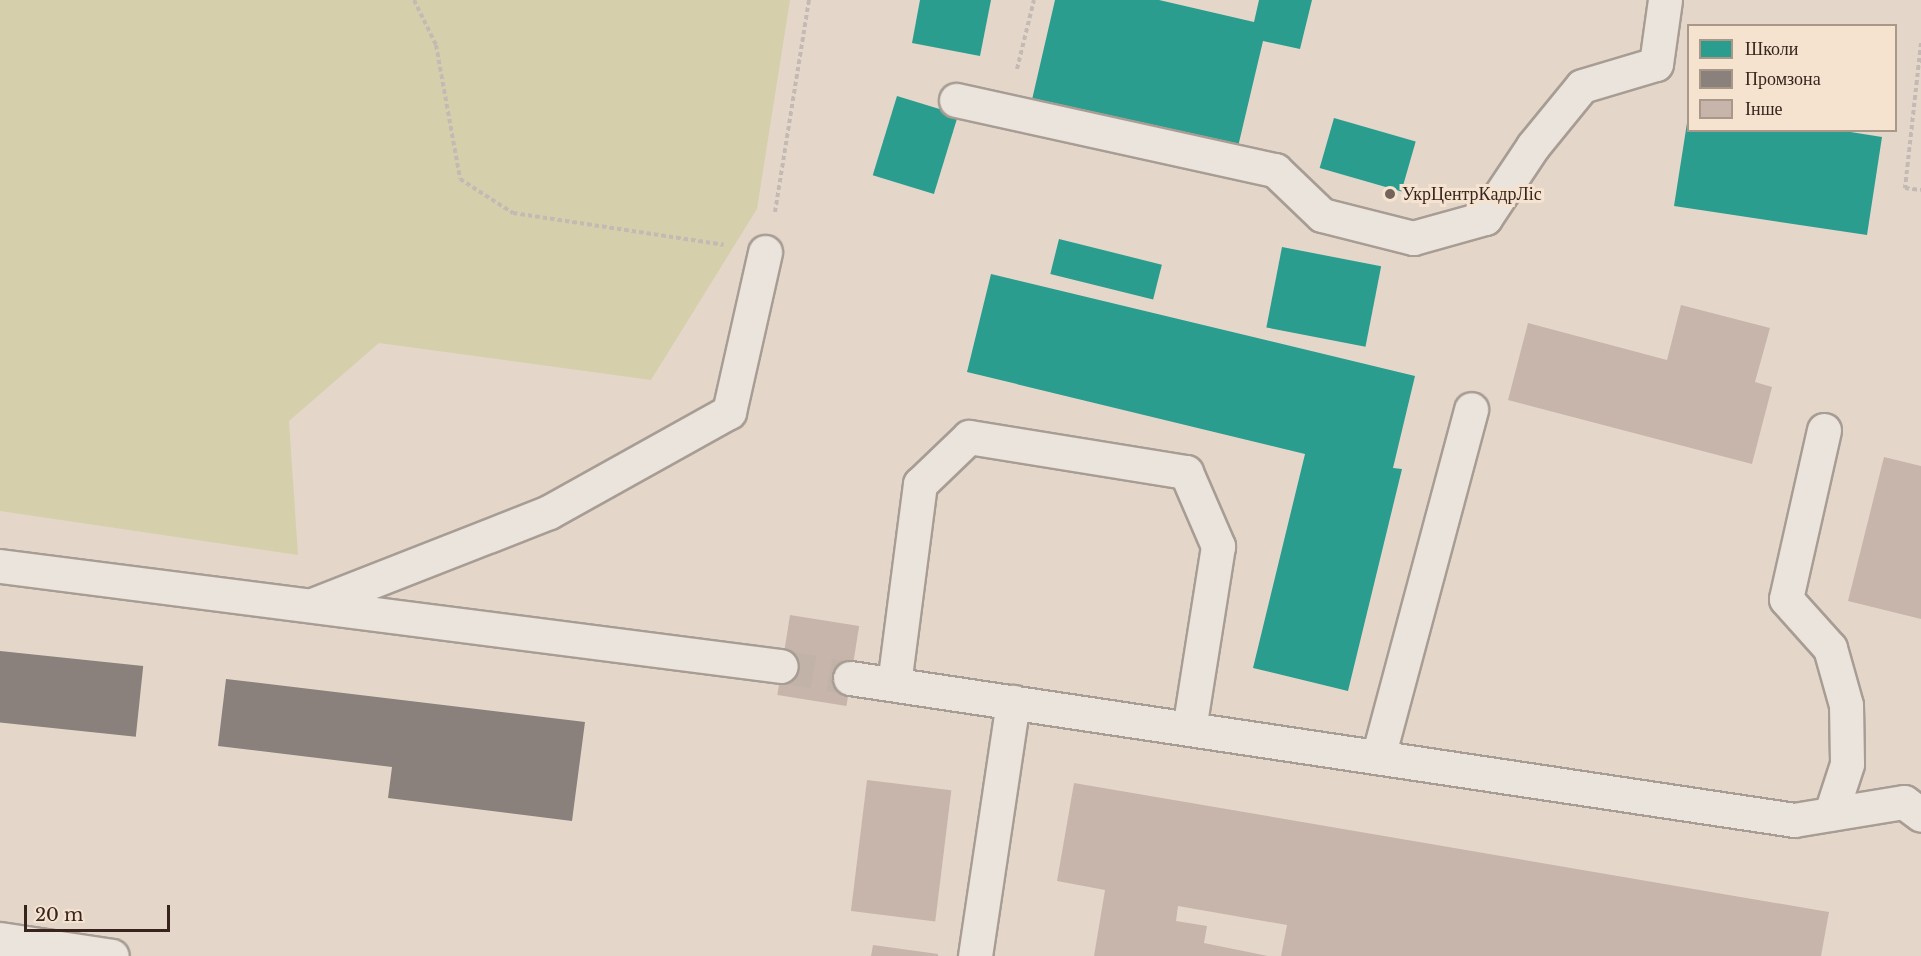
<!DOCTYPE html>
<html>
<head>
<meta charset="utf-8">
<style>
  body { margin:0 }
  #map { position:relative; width:1921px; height:956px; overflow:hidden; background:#e4d7ca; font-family:"Libre Baskerville",serif }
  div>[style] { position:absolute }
  .green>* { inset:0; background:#d6cfac }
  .schools>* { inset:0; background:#2a9d8f; transform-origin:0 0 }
  .industry>* { inset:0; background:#8a817c; transform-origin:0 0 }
  .building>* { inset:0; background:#c7b5ab; transform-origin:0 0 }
  .minor-tunnel>* { height:33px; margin-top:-16.5px; transform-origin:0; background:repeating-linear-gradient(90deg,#c1b3a7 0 33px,transparent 0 49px) }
  .path>* { height:4px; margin-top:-2px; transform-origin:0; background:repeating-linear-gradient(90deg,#c3bab3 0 4.5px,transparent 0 7.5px) }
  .roads { filter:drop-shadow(2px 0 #a89d94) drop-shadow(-2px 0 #a89d94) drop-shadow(0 2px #a89d94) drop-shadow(0 -2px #a89d94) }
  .minor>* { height:33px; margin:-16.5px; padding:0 16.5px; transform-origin:16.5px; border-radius:16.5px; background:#ebe4dc }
  .dots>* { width:16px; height:16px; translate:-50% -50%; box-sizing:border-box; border:3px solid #f5e3d0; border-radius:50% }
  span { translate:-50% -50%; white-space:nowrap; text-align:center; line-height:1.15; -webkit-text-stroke:6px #f5e3d0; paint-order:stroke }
  .poi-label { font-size:18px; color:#36241d }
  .left { translate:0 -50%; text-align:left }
  .legend { position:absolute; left:1687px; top:24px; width:210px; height:108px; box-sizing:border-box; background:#f5e3d0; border:2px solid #a99788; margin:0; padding:8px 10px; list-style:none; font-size:18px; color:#36241d }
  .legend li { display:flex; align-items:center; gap:12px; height:30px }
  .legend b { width:30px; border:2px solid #a99788 }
  .scale { position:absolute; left:24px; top:905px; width:146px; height:27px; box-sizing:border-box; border:3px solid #36241d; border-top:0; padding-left:8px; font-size:18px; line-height:21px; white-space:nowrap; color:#36241d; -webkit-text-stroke:4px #f5e3d0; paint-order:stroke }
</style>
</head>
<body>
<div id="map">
  <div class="green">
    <div style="clip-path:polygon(0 0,790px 0,757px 209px,651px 380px,379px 343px,289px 421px,298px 555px,0 511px)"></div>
  </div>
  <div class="schools">
    <div style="clip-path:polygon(920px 0,991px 0,980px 56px,912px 43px)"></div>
    <div style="clip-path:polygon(1055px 0,1159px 0,1254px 22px,1259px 0,1312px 0,1300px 49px,1263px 41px,1237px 151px,1031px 104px)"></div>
    <div style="left:897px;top:96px;width:64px;height:83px;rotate:17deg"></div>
    <div style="left:1334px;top:118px;width:85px;height:52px;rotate:16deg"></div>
    <div style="clip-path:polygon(1687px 123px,1688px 130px,1838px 130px,1882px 137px,1867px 235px,1674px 206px)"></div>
    <div style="left:1059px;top:239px;width:106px;height:36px;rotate:14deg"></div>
    <div style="left:1282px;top:247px;width:101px;height:82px;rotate:11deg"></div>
    <div style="clip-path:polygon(991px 274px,1415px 376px,1393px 468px,1402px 469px,1348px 691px,1253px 668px,1305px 454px,967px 372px)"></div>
  </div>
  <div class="industry">
    <div style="left:0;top:651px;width:144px;height:71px;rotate:6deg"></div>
    <div style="clip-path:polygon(226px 679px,585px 722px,572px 821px,388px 798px,392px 767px,218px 746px)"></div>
  </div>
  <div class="building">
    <div style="clip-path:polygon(1681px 305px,1770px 328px,1755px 382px,1772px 387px,1752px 464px,1508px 400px,1528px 323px,1667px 360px)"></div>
    <div style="clip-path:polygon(1884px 457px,1921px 466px,1921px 619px,1848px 601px)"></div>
    <div style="left:790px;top:615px;width:70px;height:81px;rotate:9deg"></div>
    <div style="left:867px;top:780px;width:85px;height:132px;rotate:7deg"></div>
    <div style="clip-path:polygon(1074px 783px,1829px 912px,1821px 956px,1281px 956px,1287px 925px,1178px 906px,1176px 921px,1207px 926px,1204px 943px,1268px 956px,1094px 956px,1105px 890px,1057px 881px)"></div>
    <div style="clip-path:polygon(873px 945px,938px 954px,938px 956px,871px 956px)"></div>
  </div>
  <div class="minor-tunnel">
    <div style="left:781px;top:666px;width:70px;rotate:9.9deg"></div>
  </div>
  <div class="path">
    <div style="left:414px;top:0;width:50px;rotate:63.9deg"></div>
    <div style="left:436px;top:45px;width:136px;rotate:79.8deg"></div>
    <div style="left:460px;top:179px;width:63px;rotate:32.7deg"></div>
    <div style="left:513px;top:213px;width:213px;rotate:8.6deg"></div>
    <div style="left:1921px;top:43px;width:146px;rotate:96.3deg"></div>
    <div style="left:1905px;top:188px;width:16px;rotate:7deg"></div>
    <div style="left:1017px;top:69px;width:71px;rotate:-76.2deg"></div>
    <div style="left:775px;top:212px;width:215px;rotate:-80.9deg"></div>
  </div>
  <div class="roads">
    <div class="minor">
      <div style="left:956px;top:100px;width:327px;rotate:12.4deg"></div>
      <div style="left:1275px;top:170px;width:65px;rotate:43.8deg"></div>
      <div style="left:1322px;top:215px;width:94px;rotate:14.2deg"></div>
      <div style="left:1413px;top:238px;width:75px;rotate:-15.5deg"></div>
      <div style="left:1485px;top:218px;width:87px;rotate:-56.3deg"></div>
      <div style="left:1533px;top:146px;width:77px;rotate:-50.8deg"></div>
      <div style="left:1582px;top:86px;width:77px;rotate:-16.6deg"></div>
      <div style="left:1656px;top:64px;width:65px;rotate:-82deg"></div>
      <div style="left:1824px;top:430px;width:173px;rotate:102.7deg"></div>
      <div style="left:1786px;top:599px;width:66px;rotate:48.1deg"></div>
      <div style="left:1830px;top:648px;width:59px;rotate:74.3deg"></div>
      <div style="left:1846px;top:705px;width:59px;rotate:89deg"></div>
      <div style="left:1847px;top:764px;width:52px;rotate:108.1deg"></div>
      <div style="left:0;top:566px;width:787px;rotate:7.3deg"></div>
      <div style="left:312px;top:605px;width:255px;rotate:-21.4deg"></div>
      <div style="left:549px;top:512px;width:206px;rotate:-29.1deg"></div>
      <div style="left:729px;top:412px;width:164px;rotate:-77.3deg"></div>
      <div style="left:850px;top:678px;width:955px;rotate:8.55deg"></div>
      <div style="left:1794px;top:820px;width:111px;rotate:-9.3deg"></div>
      <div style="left:1904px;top:802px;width:21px;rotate:37deg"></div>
      <div style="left:894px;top:684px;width:202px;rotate:-82.6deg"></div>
      <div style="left:920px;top:484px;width:68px;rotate:-43.8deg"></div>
      <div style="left:969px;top:437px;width:220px;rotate:9.2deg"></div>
      <div style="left:1186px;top:472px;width:81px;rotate:66.6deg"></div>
      <div style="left:1218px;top:546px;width:185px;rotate:99deg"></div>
      <div style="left:1378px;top:757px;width:360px;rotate:-75deg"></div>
      <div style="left:0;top:939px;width:113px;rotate:8.6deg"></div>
      <div style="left:975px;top:956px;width:257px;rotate:-81.5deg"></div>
    </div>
  </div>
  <div class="dots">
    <div style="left:1390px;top:194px;background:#73635a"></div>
  </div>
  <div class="poi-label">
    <span class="left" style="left:1402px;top:194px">УкрЦентрКадрЛіс</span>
  </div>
  <ul class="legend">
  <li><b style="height:16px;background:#2a9d8f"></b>Школи</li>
  <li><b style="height:16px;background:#8a817c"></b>Промзона</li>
  <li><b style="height:16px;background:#c7b5ab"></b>Інше</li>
  </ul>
  <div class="scale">20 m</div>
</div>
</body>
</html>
